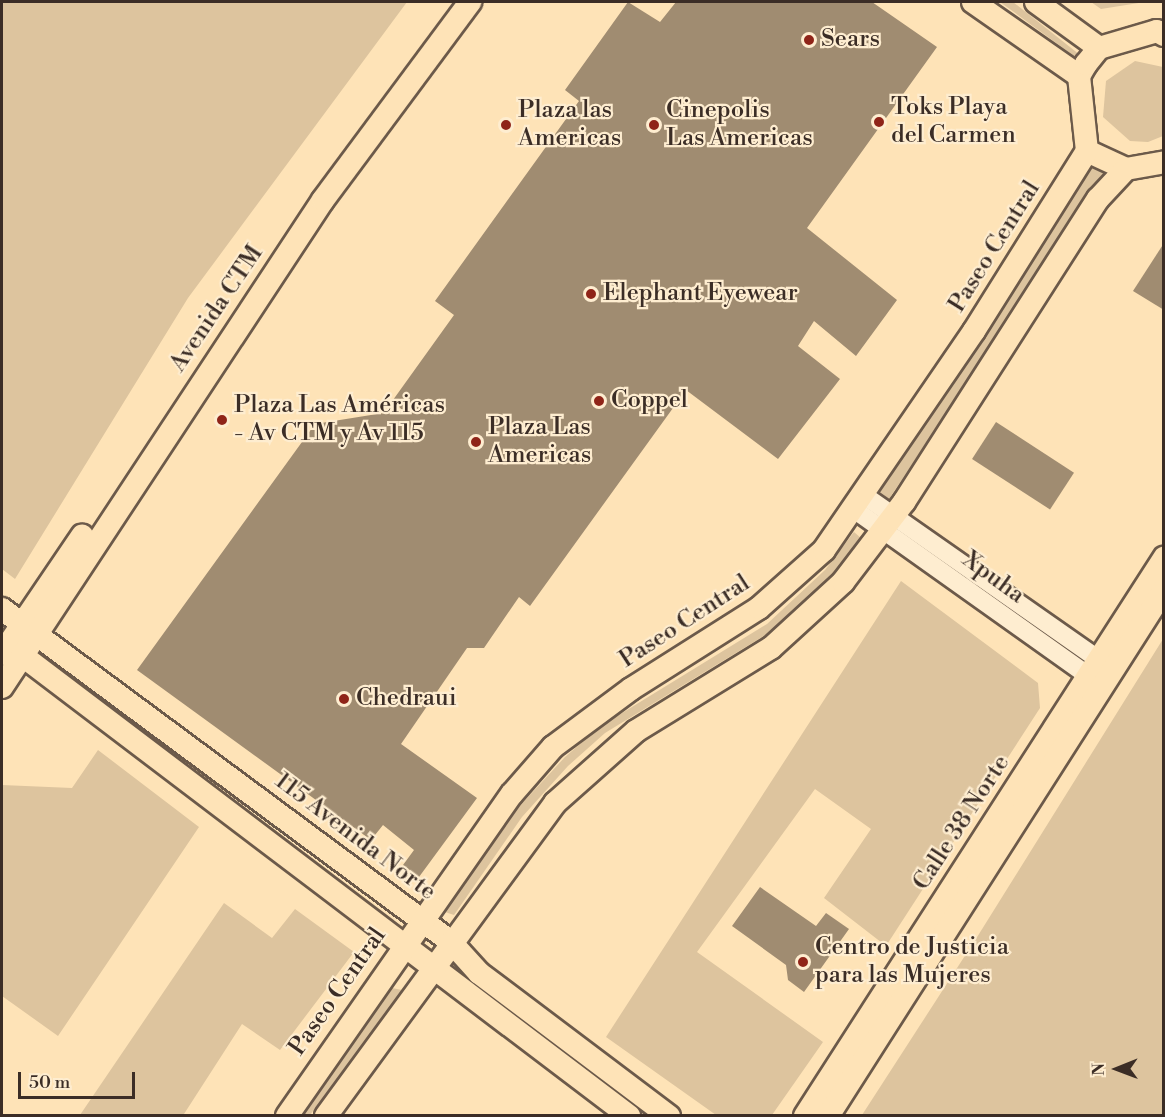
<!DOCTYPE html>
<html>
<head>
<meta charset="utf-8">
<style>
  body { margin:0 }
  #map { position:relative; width:1165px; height:1117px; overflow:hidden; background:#fee3b7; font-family:"Libre Bodoni",serif }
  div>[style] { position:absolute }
  .green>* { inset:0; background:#ddc49e }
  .building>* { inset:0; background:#a08c71; transform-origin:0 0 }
  .roads { filter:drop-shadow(2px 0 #6c5a4a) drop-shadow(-2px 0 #6c5a4a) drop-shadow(0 2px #6c5a4a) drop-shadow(0 -2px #6c5a4a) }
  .minor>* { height:18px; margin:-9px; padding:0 9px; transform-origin:9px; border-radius:9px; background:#feedd0 }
  .major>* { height:22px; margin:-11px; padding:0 11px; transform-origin:11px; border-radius:11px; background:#fee3b7 }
  .dots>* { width:16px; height:16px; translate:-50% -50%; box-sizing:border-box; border:3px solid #feedd0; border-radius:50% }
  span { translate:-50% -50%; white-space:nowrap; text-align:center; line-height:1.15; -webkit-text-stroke:4.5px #feedd0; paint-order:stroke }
  .poi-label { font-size:24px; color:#3b2d26 }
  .left { translate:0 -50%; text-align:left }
  .street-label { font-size:24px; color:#3b2d26 }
  .frame { position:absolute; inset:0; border:3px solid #3b2d26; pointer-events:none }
  .north { position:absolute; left:1087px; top:1039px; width:60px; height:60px; -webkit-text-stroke:4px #feedd0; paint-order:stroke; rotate:269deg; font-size:16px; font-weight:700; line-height:24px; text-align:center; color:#3b2d26 }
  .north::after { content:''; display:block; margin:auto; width:21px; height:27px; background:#3b2d26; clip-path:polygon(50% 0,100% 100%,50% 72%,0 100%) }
  .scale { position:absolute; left:18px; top:1072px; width:117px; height:27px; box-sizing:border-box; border:3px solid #3b2d26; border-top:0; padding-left:8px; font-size:18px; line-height:21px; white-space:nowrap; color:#3b2d26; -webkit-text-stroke:4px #feedd0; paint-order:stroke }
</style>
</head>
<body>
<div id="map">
  <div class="green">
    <div style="clip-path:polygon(2px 2px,407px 2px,188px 298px,15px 579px,2px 569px)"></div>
    <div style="clip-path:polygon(1000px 2px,1013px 2px,1080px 55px,1077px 58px)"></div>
    <div style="clip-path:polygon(1091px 2px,1145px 2px,1101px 9px)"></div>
    <div style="clip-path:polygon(1135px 61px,1163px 67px,1163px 136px,1148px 142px,1130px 141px,1103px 117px,1106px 81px)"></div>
    <div style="clip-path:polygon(1093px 166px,1104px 173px,889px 499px,880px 492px,890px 475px)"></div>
    <div style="clip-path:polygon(854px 532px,862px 539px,831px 577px,770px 632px,605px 733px,568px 766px,522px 817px,454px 915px,445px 912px,516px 810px,565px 757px,601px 726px,767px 624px,825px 570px)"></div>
    <div style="clip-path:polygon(901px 581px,1038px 683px,1040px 708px,886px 946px,824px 898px,871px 829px,815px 789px,697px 952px,823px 1042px,772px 1115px,716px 1115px,606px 1037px)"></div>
    <div style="clip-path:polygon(1163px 639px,1163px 1115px,862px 1115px,979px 934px)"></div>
    <div style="clip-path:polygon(40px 652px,394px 920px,392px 923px,39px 654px)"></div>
    <div style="clip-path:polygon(98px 750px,199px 827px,58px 1036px,2px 996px,2px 785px,72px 788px)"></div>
    <div style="clip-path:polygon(224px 903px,272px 938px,295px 909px,354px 952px,280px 1050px,242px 1024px,184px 1114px,80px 1115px)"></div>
    <div style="clip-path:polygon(463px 973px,653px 1115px,647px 1115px)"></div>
    <div style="clip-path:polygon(392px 988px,402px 990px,399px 998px,310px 1115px,299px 1116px)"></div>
  </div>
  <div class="building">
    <div style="clip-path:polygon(628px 2px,660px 22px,676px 2px,872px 2px,937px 47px,807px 228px,897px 300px,856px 356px,814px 321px,798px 346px,840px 379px,778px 459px,686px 390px,530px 606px,519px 597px,484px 648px,467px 648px,401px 744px,477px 798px,419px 877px,403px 865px,414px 850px,383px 825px,371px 840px,137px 670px,315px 424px,402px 410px,393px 400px,454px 315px,435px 301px,579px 101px,565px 90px)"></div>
    <div style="clip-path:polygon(1164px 243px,1164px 310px,1133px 291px)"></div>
    <div style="left:996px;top:422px;width:93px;height:44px;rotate:33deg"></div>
    <div style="clip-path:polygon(760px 887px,816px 926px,826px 913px,849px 929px,804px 992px,788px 980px,786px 965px,732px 926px)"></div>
  </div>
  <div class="roads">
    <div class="minor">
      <div style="left:865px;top:496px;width:298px;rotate:35deg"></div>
      <div style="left:855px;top:510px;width:298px;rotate:35.4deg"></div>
    </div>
    <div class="major">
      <div style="left:973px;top:2px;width:129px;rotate:34.9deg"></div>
      <div style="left:1036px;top:2px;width:78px;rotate:36.1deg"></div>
      <div style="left:1087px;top:151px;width:75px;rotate:-96.1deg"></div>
      <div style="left:1079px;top:76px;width:14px;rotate:-60deg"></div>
      <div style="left:1086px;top:64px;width:21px;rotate:-51deg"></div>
      <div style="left:1099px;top:48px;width:60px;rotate:-16.3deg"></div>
      <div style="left:1157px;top:31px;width:8px;rotate:30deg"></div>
      <div style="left:1087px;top:151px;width:43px;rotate:24.8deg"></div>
      <div style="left:1126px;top:169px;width:39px;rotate:-10deg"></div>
      <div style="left:2px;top:609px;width:559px;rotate:36.56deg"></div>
      <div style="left:451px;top:942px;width:42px;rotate:47.9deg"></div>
      <div style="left:479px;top:973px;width:238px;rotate:37deg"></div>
      <div style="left:11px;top:647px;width:776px;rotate:37.19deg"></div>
      <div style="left:2px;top:654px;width:143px;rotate:-55.9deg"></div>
      <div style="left:2px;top:687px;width:583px;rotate:-56.61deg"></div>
      <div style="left:323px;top:200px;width:247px;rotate:-53.4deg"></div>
      <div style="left:287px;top:1116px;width:393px;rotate:-55.1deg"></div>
      <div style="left:512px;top:794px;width:62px;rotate:-48.9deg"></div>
      <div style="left:553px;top:747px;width:97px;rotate:-36.6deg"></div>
      <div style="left:631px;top:689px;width:151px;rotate:-32.3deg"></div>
      <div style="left:759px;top:608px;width:87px;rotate:-41.7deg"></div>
      <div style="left:824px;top:550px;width:265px;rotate:-55.6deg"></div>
      <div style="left:974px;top:331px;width:213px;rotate:-57.9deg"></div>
      <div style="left:326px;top:1116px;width:388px;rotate:-53.8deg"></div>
      <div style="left:555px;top:803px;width:108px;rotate:-41.6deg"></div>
      <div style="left:636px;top:731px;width:158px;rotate:-31.6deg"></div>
      <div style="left:771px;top:648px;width:98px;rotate:-42.5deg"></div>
      <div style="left:843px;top:582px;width:101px;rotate:-52.7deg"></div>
      <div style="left:904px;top:502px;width:360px;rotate:-57.4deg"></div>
      <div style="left:1098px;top:199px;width:41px;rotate:-47deg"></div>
      <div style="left:805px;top:1116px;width:664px;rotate:-57.24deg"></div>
      <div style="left:828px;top:1116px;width:624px;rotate:-57.43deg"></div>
    </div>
  </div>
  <div class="dots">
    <div style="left:809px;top:40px;background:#8f2418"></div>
    <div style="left:879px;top:122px;background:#8f2418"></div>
    <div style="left:506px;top:125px;background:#8f2418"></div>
    <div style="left:654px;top:125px;background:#8f2418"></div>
    <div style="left:591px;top:294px;background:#8f2418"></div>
    <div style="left:599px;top:401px;background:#8f2418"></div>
    <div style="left:222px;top:420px;background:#8f2418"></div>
    <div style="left:476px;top:442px;background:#8f2418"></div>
    <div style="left:344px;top:699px;background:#8f2418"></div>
    <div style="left:803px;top:962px;background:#8f2418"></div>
  </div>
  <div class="poi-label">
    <span class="left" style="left:821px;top:40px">Sears</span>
    <span class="left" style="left:891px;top:122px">Toks Playa<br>del Carmen</span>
    <span class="left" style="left:518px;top:125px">Plaza las<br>Americas</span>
    <span class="left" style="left:666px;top:125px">Cinepolis<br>Las Americas</span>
    <span class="left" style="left:603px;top:294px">Elephant Eyewear</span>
    <span class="left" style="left:611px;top:401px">Coppel</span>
    <span class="left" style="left:234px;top:420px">Plaza Las Américas<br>- Av CTM y Av 115</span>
    <span class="left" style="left:488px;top:442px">Plaza Las<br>Americas</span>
    <span class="left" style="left:356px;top:699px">Chedraui</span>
    <span class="left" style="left:815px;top:962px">Centro de Justicia<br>para las Mujeres</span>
  </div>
  <div class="street-label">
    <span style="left:995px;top:247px;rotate:-58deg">Paseo Central</span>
    <span style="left:217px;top:309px;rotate:-56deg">Avenida CTM</span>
    <span style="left:993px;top:578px;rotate:36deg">Xpuha</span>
    <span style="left:685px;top:622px;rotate:-33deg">Paseo Central</span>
    <span style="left:962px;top:823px;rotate:-57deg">Calle 38 Norte</span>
    <span style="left:355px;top:837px;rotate:37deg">115 Avenida Norte</span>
    <span style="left:338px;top:992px;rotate:-55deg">Paseo Central</span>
  </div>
  <div class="frame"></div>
  <div class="north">N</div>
  <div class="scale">50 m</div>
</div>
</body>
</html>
